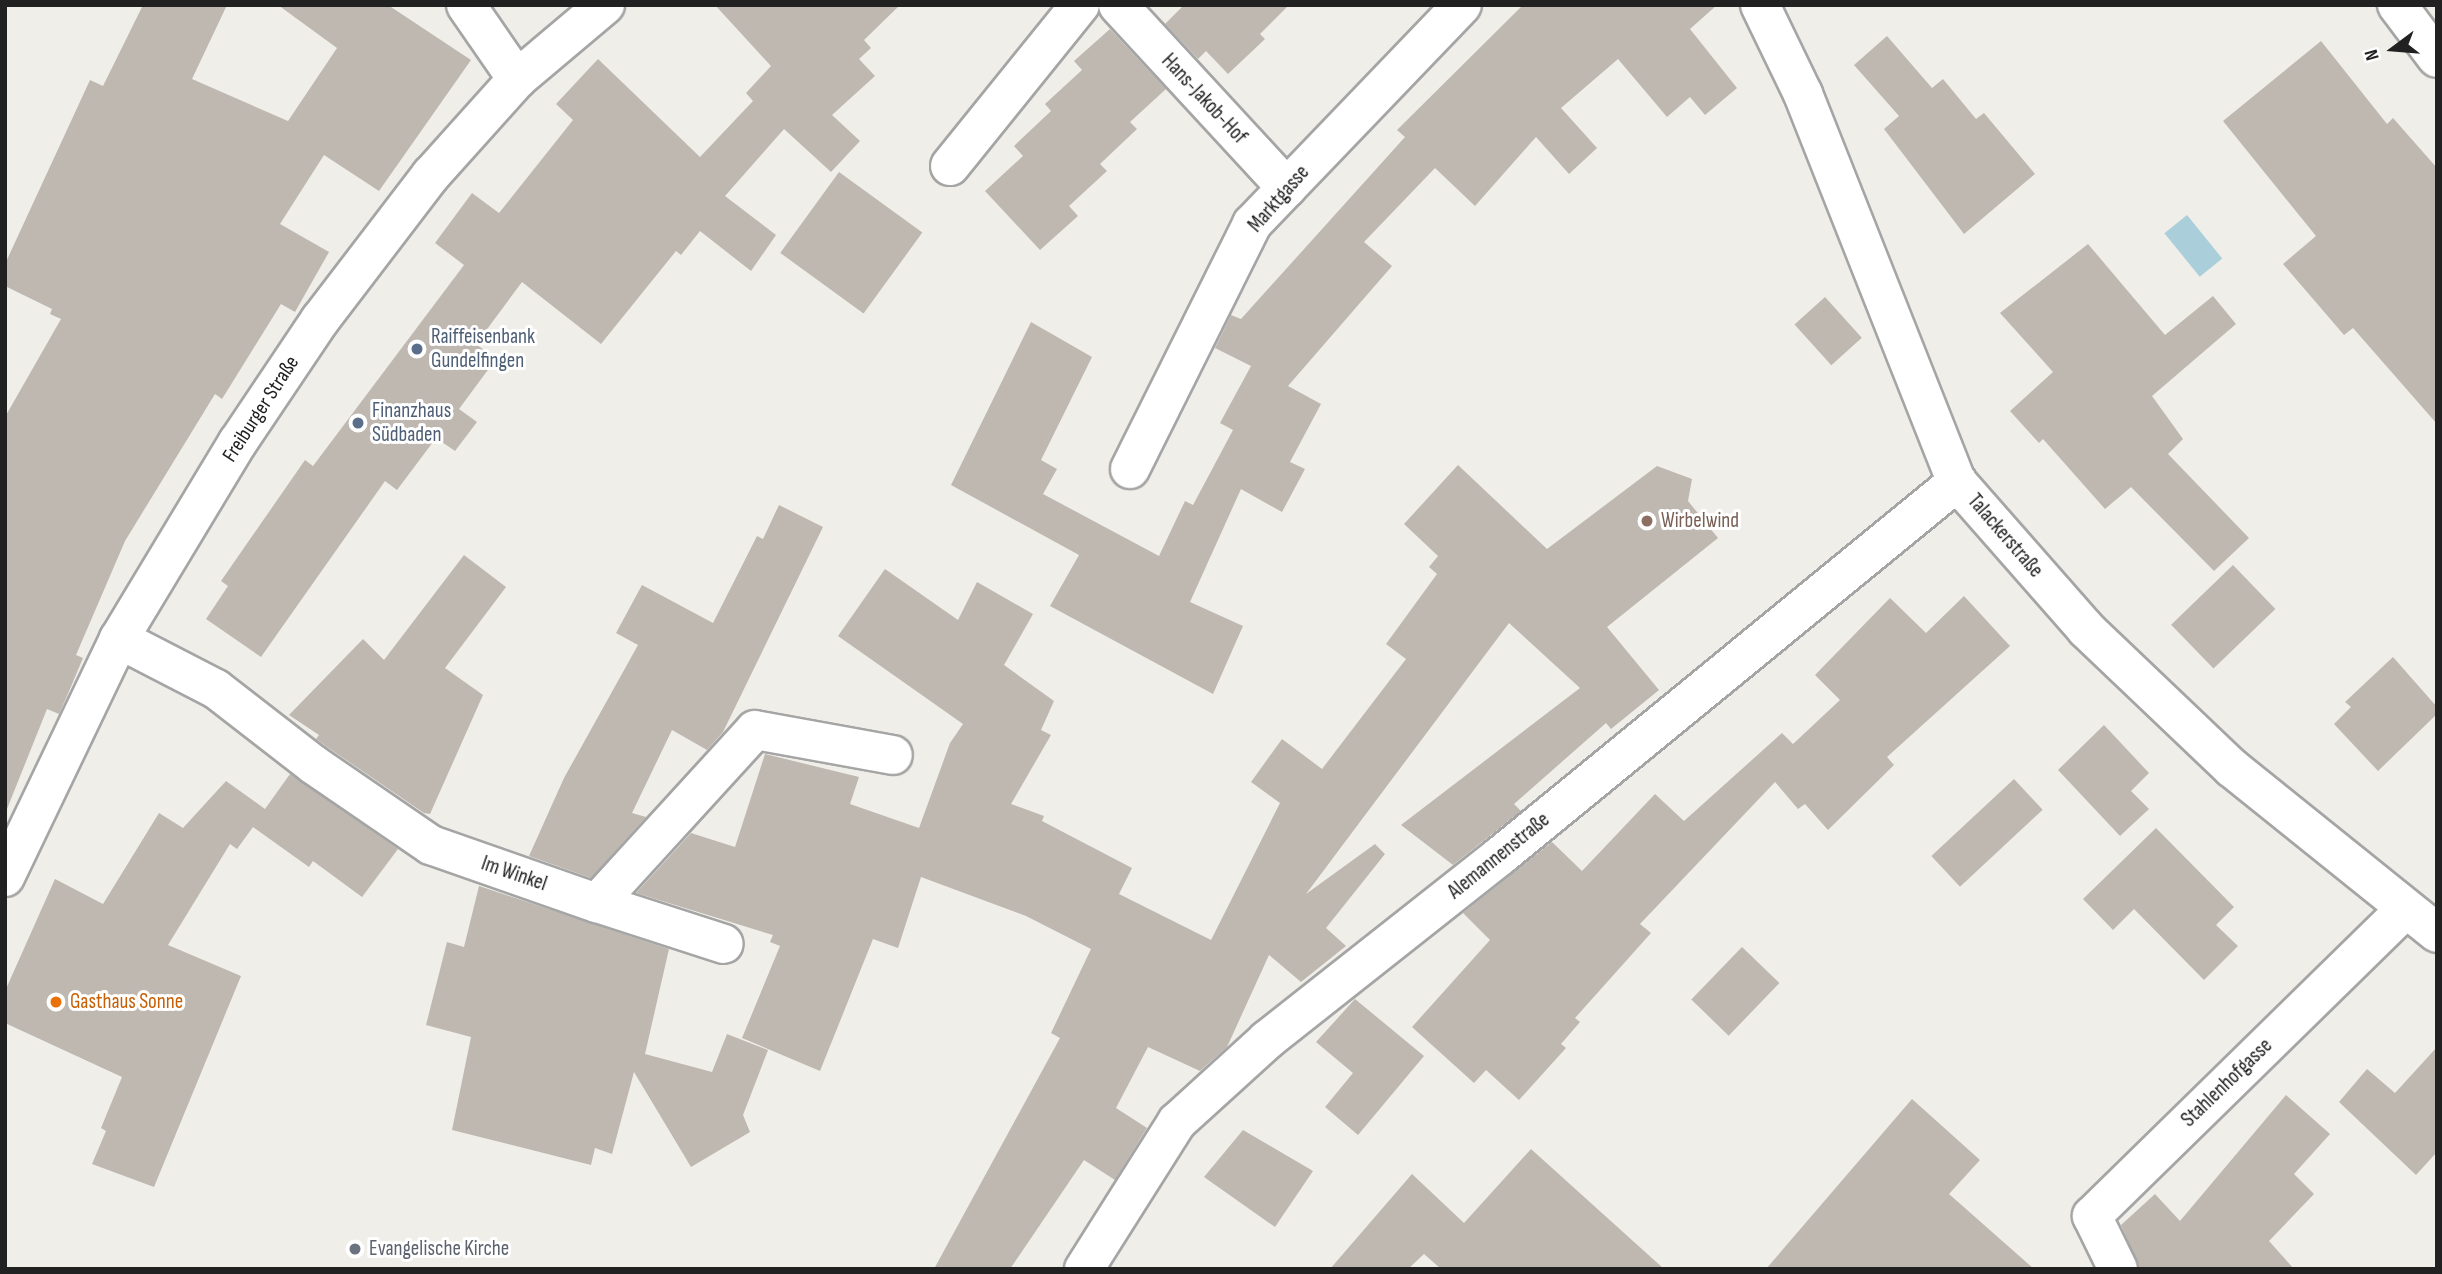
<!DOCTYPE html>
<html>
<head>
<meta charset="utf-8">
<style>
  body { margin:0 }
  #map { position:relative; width:2442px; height:1274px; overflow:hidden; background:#f0eee8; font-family:"Sofia Sans Condensed",sans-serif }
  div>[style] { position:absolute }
  .water>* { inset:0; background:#abcedb; transform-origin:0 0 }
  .building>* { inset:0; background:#beb8b1; transform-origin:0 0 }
  .roads { filter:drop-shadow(2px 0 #a5a5a5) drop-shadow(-2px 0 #a5a5a5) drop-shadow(0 2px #a5a5a5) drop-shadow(0 -2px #a5a5a5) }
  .minor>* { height:38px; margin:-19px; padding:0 19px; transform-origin:19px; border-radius:19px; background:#fff }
  .dots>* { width:19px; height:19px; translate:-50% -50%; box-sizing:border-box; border:4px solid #fff; border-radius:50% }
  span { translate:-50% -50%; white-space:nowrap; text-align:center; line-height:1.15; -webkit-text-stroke:6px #fff; paint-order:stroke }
  .street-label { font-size:21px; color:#212121 }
  .service-label { font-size:21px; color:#4e5e75 }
  .left { translate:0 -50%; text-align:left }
  .education-label { font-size:21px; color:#785e54 }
  .food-label { font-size:21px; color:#c56008 }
  .worship-label { font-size:21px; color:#5b616d }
  .frame { position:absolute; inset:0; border:7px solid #212121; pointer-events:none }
  .north { position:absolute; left:2358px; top:14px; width:70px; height:70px; -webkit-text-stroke:5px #fff; paint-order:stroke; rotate:254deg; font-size:19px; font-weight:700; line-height:28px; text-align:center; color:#212121 }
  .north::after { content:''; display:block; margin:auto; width:24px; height:32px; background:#212121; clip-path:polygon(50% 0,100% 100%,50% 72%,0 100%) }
</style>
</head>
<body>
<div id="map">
  <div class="water">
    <div style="left:2187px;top:215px;width:56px;height:29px;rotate:51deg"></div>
  </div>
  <div class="building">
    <div style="clip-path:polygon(143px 5px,227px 5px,192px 79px,288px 121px,337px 48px,278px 5px,388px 5px,471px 60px,379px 191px,324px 155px,280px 224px,329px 252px,295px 312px,281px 304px,222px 399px,215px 394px,125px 541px,76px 655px,83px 658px,67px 696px,59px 714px,47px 709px,7px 809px,5px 417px,61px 319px,50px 314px,52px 309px,5px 286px,5px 264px,90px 80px,103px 86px)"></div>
    <div style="clip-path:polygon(715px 5px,900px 5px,864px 40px,871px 48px,859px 59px,875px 76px,832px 115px,860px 141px,831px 172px,784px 129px,725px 196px,776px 235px,751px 271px,700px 231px,681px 255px,676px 251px,601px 344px,522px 282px,476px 344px,496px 359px,459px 409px,477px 422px,455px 451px,436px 438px,397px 490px,385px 481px,261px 657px,206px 619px,228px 586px,221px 581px,305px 460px,313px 466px,464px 265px,435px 243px,472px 193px,499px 213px,573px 120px,556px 104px,598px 59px,700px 157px,753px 101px,746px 93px,771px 66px)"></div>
    <div style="clip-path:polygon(1184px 5px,1289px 5px,1260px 34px,1265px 39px,1228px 74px,1206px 51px,1198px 59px,1165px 24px)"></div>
    <div style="clip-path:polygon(1523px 5px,1717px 5px,1690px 29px,1737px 88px,1705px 115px,1690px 97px,1667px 117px,1618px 59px,1561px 108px,1597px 148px,1569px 174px,1536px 137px,1475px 206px,1435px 168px,1364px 242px,1392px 266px,1288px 386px,1321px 404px,1290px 462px,1305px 469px,1282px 512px,1241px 489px,1190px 602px,1243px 626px,1213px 694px,1050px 606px,1079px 555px,951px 485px,1031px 322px,1092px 357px,1041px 460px,1057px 469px,1043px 494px,1159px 556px,1185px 501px,1193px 505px,1233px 430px,1220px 423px,1251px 366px,1215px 348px,1231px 315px,1241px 319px,1405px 137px,1397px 130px)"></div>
    <div style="clip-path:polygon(1110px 29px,1166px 89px,1130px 122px,1137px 129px,1100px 164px,1107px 171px,1069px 206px,1078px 216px,1040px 250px,985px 191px,1023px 156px,1014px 146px,1051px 111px,1045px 104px,1082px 70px,1074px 61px)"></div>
    <div style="clip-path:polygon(1887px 36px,1932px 88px,1943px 79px,1976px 119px,1984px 113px,2035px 174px,1964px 234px,1884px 129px,1899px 116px,1854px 65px)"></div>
    <div style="clip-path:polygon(2321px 41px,2387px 124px,2393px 118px,2437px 168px,2437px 424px,2353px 328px,2344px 335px,2283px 264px,2316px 236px,2223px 121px)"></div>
    <div style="left:839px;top:172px;width:103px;height:100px;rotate:36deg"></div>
    <div style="clip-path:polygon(2088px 244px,2165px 335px,2213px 296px,2236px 324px,2152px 396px,2183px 439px,2168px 454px,2249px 538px,2214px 571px,2131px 487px,2105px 509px,2043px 439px,2039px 443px,2010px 411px,2053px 372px,2000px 313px)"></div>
    <div style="left:1825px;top:297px;width:55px;height:41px;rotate:48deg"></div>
    <div style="clip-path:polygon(1458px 465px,1547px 549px,1657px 466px,1692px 479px,1688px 501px,1718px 538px,1607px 627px,1659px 690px,1611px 729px,1606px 723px,1514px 804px,1521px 811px,1453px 865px,1401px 825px,1580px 688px,1509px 623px,1306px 894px,1375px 844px,1385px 854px,1326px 928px,1346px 946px,1301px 982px,1269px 955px,1227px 1047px,1200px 1071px,1148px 1047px,1116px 1108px,1147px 1128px,1115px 1180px,1084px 1160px,1010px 1269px,934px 1269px,1060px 1038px,1051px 1033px,1091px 949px,1026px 916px,921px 877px,898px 948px,873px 939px,820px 1071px,742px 1038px,780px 946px,770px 942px,773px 935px,636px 893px,691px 833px,735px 847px,765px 754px,859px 777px,850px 804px,919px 828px,950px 743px,963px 724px,838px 636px,885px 569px,958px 620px,977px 582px,1033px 614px,1004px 665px,1054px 701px,1041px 730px,1051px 735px,1011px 804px,1044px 816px,1042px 821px,1132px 868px,1119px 894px,1211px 940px,1280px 803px,1251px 782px,1282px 739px,1322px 769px,1406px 659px,1386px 644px,1437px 574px,1429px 567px,1438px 556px,1404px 524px)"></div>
    <div style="clip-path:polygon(779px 505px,823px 527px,723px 732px,707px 750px,672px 730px,632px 813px,646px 817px,591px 878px,529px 856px,564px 778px,638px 645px,616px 633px,642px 585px,713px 623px,757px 536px,763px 539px)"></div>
    <div style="clip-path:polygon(464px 555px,506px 587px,445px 668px,483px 695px,430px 814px,424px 813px,327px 747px,316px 739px,319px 735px,289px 715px,363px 639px,384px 660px)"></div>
    <div style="left:2233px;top:565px;width:61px;height:86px;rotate:46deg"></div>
    <div style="clip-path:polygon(1964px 596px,2010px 646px,1887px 757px,1894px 765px,1828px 830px,1805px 804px,1798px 809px,1775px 782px,1640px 924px,1651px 933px,1575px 1018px,1580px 1022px,1561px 1044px,1566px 1048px,1519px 1100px,1486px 1070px,1474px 1083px,1412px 1027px,1490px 940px,1463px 913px,1552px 842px,1582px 871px,1655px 794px,1684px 821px,1782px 733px,1793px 744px,1840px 700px,1815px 675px,1890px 598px,1926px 633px)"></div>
    <div style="clip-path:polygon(2393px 657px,2437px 707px,2437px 714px,2378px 771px,2334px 724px,2351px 707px,2345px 702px)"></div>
    <div style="clip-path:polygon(2104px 725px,2149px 773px,2131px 791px,2149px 809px,2120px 836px,2058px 770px)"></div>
    <div style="clip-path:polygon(290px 774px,398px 849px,362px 897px,313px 861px,309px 867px,253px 827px,237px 849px,230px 844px,168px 945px,241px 976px,154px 1187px,92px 1164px,106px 1131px,101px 1128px,122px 1077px,5px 1023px,5px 991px,55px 879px,103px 904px,159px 813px,183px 828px,226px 781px,265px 809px,255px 823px)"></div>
    <div style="left:2014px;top:779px;width:42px;height:113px;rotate:47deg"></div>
    <div style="clip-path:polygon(2156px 828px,2234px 907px,2216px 925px,2238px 946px,2204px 980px,2134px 909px,2113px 930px,2083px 899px)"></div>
    <div style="clip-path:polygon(479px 886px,669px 949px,645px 1054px,712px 1072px,727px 1034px,768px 1050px,743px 1115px,750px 1132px,691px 1167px,634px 1072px,612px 1154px,595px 1148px,591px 1165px,452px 1130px,471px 1037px,426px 1025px,447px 942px,464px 947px)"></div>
    <div style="left:1742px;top:947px;width:52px;height:73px;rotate:44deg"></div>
    <div style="clip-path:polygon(1355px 999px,1424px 1056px,1358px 1135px,1325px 1107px,1353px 1073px,1316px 1042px)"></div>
    <div style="clip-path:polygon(2437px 1047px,2437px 1152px,2416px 1175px,2339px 1102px,2367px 1069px,2395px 1093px)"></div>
    <div style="clip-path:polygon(2286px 1095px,2330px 1134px,2294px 1174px,2314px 1194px,2269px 1241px,2294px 1269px,2140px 1269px,2121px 1225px,2155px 1194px,2180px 1221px)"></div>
    <div style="clip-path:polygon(1912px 1099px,1980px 1160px,1949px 1194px,2034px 1269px,1766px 1269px)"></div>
    <div style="clip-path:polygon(1243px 1130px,1313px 1171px,1275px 1227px,1204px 1177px)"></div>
    <div style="clip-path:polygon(1531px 1149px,1664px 1269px,1441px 1269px,1424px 1254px,1408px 1269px,1330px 1269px,1412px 1174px,1464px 1223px)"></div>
  </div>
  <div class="roads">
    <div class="minor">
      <div style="left:466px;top:5px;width:90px;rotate:55.4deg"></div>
      <div style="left:1118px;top:5px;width:249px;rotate:47.3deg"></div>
      <div style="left:1760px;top:5px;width:99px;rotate:64.2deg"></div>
      <div style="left:1803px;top:94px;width:417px;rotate:68.4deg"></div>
      <div style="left:1957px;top:482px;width:196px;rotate:48.7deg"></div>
      <div style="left:2086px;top:629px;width:202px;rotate:43.6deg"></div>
      <div style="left:2232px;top:768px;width:263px;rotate:38.8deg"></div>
      <div style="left:2397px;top:5px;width:66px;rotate:53deg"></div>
      <div style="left:950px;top:166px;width:207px;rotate:-51.1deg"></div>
      <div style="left:1130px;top:469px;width:274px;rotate:-63.5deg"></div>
      <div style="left:1252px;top:224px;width:303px;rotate:-46.2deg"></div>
      <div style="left:119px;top:639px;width:109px;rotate:27.3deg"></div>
      <div style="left:216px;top:689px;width:124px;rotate:37.8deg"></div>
      <div style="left:314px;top:765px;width:142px;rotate:34.4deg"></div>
      <div style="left:431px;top:845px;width:176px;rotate:19.3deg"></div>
      <div style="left:597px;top:903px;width:234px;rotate:-47.6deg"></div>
      <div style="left:755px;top:730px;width:140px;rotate:10.3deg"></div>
      <div style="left:5px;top:877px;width:264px;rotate:-64.4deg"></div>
      <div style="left:119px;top:639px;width:230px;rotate:-58.9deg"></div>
      <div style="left:238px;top:442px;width:147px;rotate:-56.1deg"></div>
      <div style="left:320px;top:320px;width:183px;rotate:-52.6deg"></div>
      <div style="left:431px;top:175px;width:129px;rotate:-48.1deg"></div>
      <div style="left:517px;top:79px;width:115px;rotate:-40.1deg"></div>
      <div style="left:597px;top:903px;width:133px;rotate:17.9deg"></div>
      <div style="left:1084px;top:1269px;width:174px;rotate:-57.7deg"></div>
      <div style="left:1177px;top:1122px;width:122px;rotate:-42.3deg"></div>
      <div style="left:1267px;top:1040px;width:297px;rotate:-38.3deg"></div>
      <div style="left:1500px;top:856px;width:591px;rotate:-39.3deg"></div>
      <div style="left:2118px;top:1269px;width:59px;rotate:-116.1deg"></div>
      <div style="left:2092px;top:1216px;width:438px;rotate:-44.4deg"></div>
    </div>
  </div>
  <div class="dots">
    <div style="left:417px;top:349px;background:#5c6f8a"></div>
    <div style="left:358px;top:423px;background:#5c6f8a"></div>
    <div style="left:1647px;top:521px;background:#8d6e63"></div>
    <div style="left:56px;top:1002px;background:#e8710a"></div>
    <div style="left:355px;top:1249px;background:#6b7280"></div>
  </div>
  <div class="street-label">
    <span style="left:1204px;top:99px;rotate:47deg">Hans-Jakob-Hof</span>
    <span style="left:1279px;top:199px;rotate:-49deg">Marktgasse</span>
    <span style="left:261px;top:409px;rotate:-57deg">Freiburger Straße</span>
    <span style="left:2005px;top:536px;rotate:49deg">Talackerstraße</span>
    <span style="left:1499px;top:856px;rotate:-39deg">Alemannenstraße</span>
    <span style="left:514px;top:874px;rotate:19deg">Im Winkel</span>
    <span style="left:2227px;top:1083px;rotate:-44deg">Stahlenhofgasse</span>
  </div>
  <div class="service-label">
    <span class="left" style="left:431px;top:349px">Raiffeisenbank<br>Gundelfingen</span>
    <span class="left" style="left:372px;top:423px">Finanzhaus<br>Südbaden</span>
  </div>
  <div class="education-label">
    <span class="left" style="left:1661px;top:521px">Wirbelwind</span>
  </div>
  <div class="food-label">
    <span class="left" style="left:70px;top:1002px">Gasthaus Sonne</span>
  </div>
  <div class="worship-label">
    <span class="left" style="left:369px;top:1249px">Evangelische Kirche</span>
  </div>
  <div class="frame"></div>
  <div class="north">N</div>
</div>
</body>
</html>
